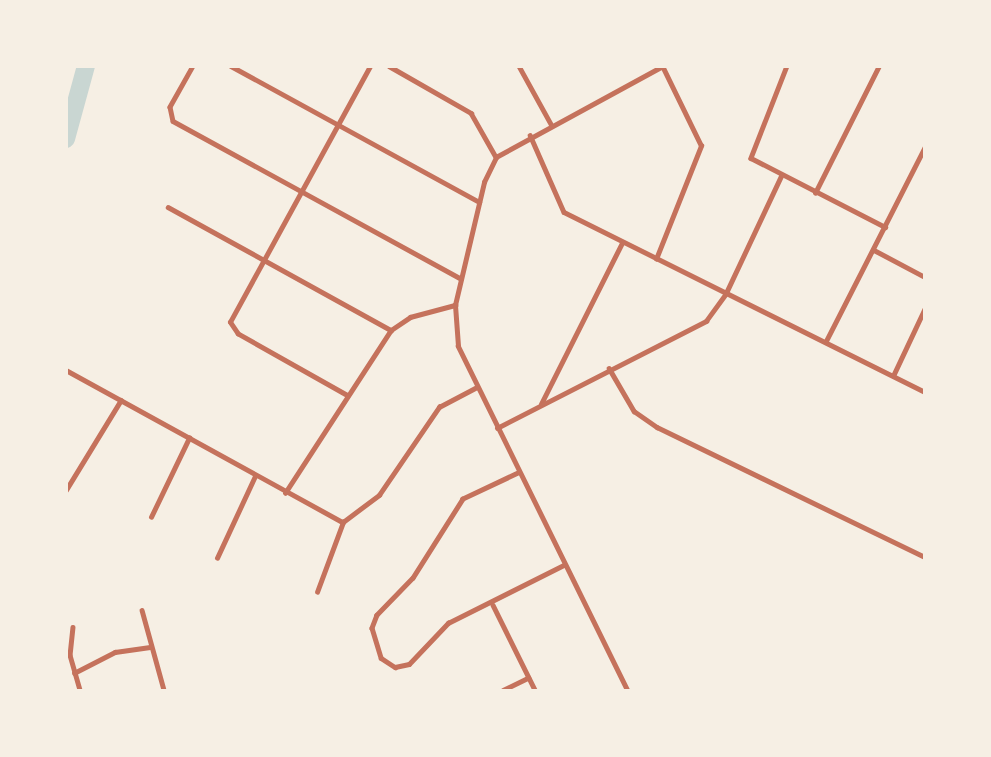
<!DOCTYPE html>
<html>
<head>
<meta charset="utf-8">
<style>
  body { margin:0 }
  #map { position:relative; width:991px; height:757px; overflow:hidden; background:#f6efe4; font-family:Manrope,sans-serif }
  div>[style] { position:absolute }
  .river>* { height:18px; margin:-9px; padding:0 9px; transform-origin:9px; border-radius:9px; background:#c9d6d2 }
  .minor>* { height:4.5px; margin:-2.25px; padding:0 2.25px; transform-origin:2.25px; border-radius:2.25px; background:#c5725c }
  span { translate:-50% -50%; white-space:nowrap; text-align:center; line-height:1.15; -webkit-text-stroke:7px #f6efe4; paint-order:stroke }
  .frame { position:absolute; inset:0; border:68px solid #f6efe4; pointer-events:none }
</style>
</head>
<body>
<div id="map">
  <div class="river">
    <div style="left:66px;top:139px;width:76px;rotate:-74.7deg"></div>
  </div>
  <div class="minor">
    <div style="left:193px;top:66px;width:47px;rotate:119.3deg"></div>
    <div style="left:170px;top:107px;width:14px;rotate:78deg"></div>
    <div style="left:173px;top:121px;width:328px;rotate:28.7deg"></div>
    <div style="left:231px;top:66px;width:283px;rotate:28.7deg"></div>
    <div style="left:389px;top:66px;width:95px;rotate:29.8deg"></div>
    <div style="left:471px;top:113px;width:51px;rotate:60.4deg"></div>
    <div style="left:519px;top:66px;width:66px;rotate:61.1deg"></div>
    <div style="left:787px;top:66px;width:99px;rotate:111.4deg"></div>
    <div style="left:751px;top:158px;width:151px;rotate:27.2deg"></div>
    <div style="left:530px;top:135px;width:84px;rotate:66.2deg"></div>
    <div style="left:564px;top:212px;width:403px;rotate:26.5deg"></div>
    <div style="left:815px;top:193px;width:142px;rotate:-63.3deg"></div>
    <div style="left:168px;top:207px;width:255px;rotate:28.9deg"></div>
    <div style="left:874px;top:250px;width:58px;rotate:27.9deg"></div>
    <div style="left:656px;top:259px;width:122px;rotate:-68.3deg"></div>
    <div style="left:701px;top:146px;width:89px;rotate:-116deg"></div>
    <div style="left:826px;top:341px;width:218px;rotate:-63deg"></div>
    <div style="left:609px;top:368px;width:50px;rotate:59.8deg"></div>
    <div style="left:634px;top:411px;width:28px;rotate:35deg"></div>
    <div style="left:657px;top:427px;width:298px;rotate:25.9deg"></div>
    <div style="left:66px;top:370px;width:316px;rotate:28.8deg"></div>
    <div style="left:343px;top:522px;width:45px;rotate:-36.9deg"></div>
    <div style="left:379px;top:495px;width:107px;rotate:-55.7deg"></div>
    <div style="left:439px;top:407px;width:43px;rotate:-27.8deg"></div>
    <div style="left:893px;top:376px;width:75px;rotate:-64.8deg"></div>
    <div style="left:348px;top:396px;width:126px;rotate:-150.6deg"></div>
    <div style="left:238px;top:334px;width:14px;rotate:-124deg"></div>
    <div style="left:230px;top:322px;width:292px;rotate:-61.3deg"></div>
    <div style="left:541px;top:404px;width:180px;rotate:-63.3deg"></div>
    <div style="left:497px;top:428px;width:235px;rotate:-27.1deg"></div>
    <div style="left:706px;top:321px;width:34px;rotate:-54deg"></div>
    <div style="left:726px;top:293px;width:129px;rotate:-64.8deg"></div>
    <div style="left:518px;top:473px;width:61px;rotate:154.7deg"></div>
    <div style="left:463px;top:499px;width:93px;rotate:122.3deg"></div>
    <div style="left:413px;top:578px;width:52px;rotate:134.2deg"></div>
    <div style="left:377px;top:615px;width:14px;rotate:111deg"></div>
    <div style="left:372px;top:628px;width:31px;rotate:73deg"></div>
    <div style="left:381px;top:658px;width:17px;rotate:33deg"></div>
    <div style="left:395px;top:667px;width:14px;rotate:-12deg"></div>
    <div style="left:409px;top:664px;width:57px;rotate:-46.4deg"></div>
    <div style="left:448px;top:623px;width:130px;rotate:-26.6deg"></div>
    <div style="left:66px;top:490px;width:105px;rotate:-58.6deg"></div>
    <div style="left:285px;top:493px;width:194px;rotate:-57deg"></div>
    <div style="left:391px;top:330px;width:23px;rotate:-34deg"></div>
    <div style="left:410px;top:317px;width:47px;rotate:-14.9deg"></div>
    <div style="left:151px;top:517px;width:88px;rotate:-64.3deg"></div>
    <div style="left:217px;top:558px;width:90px;rotate:-65.1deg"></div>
    <div style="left:317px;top:592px;width:75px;rotate:-69.6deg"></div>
    <div style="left:493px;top:605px;width:95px;rotate:63.7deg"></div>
    <div style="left:142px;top:610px;width:83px;rotate:74.6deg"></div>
    <div style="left:73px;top:627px;width:28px;rotate:96deg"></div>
    <div style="left:70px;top:655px;width:36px;rotate:74deg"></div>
    <div style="left:74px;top:673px;width:46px;rotate:-27.1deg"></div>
    <div style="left:115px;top:652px;width:35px;rotate:-8deg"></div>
    <div style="left:503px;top:690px;width:28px;rotate:-26deg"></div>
    <div style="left:627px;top:690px;width:383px;rotate:-116.2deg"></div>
    <div style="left:458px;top:346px;width:41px;rotate:-94.2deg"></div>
    <div style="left:455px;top:305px;width:126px;rotate:-76.7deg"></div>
    <div style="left:484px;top:182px;width:28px;rotate:-64deg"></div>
    <div style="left:496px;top:157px;width:190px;rotate:-28.6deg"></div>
  </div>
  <div class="frame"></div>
</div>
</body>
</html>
